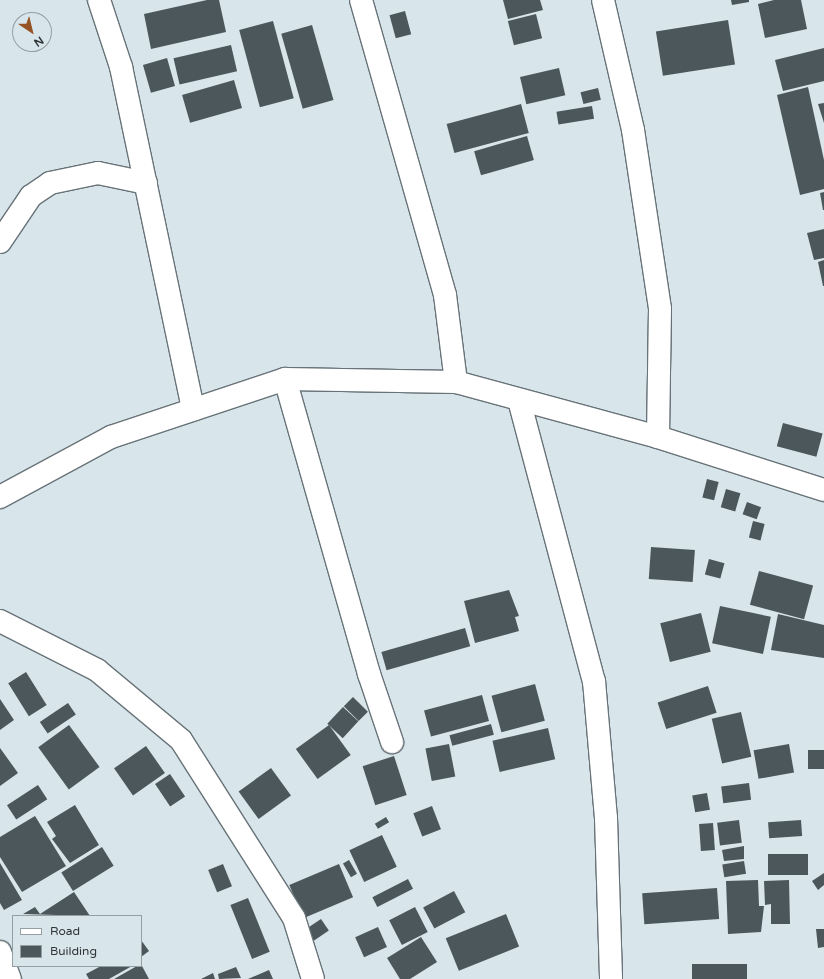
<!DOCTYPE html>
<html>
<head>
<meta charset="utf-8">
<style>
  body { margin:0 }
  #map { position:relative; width:824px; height:979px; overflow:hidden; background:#d8e5eb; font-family:"Varela Round",sans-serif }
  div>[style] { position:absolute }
  .building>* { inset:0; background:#4c575c; transform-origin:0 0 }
  .roads { filter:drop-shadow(1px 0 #687378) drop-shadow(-1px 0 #687378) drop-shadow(0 1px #687378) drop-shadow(0 -1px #687378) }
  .minor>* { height:22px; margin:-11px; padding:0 11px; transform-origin:11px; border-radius:11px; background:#fff }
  span { translate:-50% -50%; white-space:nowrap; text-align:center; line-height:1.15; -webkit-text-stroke:4px #d8e5eb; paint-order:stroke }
  .legend { position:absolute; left:12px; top:915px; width:130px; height:52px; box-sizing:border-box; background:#d8e5eb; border:1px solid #959fa3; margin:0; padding:5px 7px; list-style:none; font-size:12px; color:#303537 }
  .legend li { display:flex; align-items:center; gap:8px; height:20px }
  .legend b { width:20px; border:1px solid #959fa3 }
  .north { position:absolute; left:12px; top:12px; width:40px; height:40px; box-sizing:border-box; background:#d8e5eb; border:1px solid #959fa3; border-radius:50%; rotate:145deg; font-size:11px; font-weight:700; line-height:16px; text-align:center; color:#303537 }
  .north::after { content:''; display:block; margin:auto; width:14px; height:18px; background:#965324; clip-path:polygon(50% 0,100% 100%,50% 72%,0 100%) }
</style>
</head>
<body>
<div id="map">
  <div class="building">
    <div style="clip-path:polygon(207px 0,219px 0,226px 32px,151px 49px,144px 14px)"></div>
    <div style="clip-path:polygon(503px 0,540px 0,543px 10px,508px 19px)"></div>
    <div style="clip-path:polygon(731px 0,749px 0,749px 2px,732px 5px)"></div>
    <div style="clip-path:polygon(774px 0,801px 0,807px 29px,765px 38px,758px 4px)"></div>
    <div style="left:405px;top:11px;width:24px;height:16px;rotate:75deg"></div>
    <div style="left:536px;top:14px;width:25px;height:29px;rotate:76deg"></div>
    <div style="left:728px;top:20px;width:45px;height:73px;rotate:81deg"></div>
    <div style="left:273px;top:21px;width:80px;height:35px;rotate:75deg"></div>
    <div style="left:312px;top:25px;width:78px;height:32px;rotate:74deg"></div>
    <div style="left:231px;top:45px;width:27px;height:59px;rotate:77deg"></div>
    <div style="clip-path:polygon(824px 48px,824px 81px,783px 91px,775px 60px)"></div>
    <div style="left:167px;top:58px;width:29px;height:25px;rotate:74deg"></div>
    <div style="left:559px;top:68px;width:28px;height:40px;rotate:77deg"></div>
    <div style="left:234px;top:80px;width:29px;height:54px;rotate:74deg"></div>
    <div style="clip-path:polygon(808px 87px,824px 160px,824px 189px,800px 195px,777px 95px)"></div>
    <div style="left:598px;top:88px;width:12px;height:18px;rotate:76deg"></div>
    <div style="clip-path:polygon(824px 103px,824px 123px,818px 104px)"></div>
    <div style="left:521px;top:104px;width:30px;height:77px;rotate:75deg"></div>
    <div style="left:592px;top:106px;width:13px;height:36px;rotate:81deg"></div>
    <div style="left:527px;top:136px;width:25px;height:55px;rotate:74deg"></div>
    <div style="clip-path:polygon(824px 192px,824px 210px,823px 210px,820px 193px)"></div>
    <div style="clip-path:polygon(824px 229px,824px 258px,814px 260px,807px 233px)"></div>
    <div style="clip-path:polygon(824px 260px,824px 286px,823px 286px,818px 262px)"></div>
    <div style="left:783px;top:423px;width:41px;height:24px;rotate:15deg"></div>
    <div style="left:707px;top:479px;width:12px;height:19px;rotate:14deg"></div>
    <div style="left:726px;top:489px;width:15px;height:19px;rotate:16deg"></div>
    <div style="left:747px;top:502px;width:15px;height:13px;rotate:20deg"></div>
    <div style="left:753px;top:521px;width:12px;height:17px;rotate:14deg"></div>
    <div style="left:651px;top:547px;width:44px;height:32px;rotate:4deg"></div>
    <div style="left:709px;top:559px;width:16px;height:16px;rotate:15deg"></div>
    <div style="left:759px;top:571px;width:56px;height:35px;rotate:15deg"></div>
    <div style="clip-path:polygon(509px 590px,519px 616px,515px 617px,519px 631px,475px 643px,464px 601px)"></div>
    <div style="left:720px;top:606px;width:52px;height:38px;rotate:12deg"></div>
    <div style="left:701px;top:613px;width:40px;height:42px;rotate:76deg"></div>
    <div style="clip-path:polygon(778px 614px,824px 625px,824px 658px,771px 650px)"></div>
    <div style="left:465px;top:628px;width:19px;height:87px;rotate:74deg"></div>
    <div style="left:26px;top:672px;width:39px;height:21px;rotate:58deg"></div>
    <div style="left:535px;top:684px;width:38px;height:45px;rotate:75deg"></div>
    <div style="left:708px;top:686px;width:28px;height:53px;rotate:72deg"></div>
    <div style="left:482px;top:695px;width:27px;height:60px;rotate:75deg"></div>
    <div style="left:353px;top:697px;width:21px;height:13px;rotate:45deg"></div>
    <div style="clip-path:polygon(0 699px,14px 720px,0 730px)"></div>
    <div style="left:68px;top:703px;width:14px;height:34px;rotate:56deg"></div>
    <div style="left:343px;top:707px;width:21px;height:23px;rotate:43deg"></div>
    <div style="left:741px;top:712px;width:46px;height:30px;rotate:77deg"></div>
    <div style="left:491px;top:724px;width:11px;height:43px;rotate:75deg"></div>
    <div style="left:69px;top:725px;width:52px;height:38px;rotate:54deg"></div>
    <div style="left:329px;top:725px;width:37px;height:41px;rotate:54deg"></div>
    <div style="left:548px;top:728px;width:32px;height:57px;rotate:77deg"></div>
    <div style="left:449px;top:744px;width:33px;height:24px;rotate:79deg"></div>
    <div style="left:789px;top:744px;width:29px;height:36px;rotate:80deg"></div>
    <div style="left:146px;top:746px;width:33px;height:39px;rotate:55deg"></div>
    <div style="clip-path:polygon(0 748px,18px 773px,0 786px)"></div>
    <div style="left:824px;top:750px;width:19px;height:16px;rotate:90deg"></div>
    <div style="left:394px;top:756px;width:41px;height:33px;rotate:72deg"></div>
    <div style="left:271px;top:768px;width:34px;height:40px;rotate:54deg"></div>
    <div style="left:170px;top:774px;width:27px;height:18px;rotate:56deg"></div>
    <div style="left:749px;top:783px;width:17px;height:28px;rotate:83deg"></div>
    <div style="left:38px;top:785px;width:17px;height:37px;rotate:57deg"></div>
    <div style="left:707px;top:793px;width:17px;height:15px;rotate:80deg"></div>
    <div style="clip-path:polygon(75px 805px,99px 845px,70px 863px,52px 839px,56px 836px,47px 822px)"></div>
    <div style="left:432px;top:806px;width:25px;height:20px;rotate:69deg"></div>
    <div style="clip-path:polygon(35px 816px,66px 866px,22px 892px,0 857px,0 837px)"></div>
    <div style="left:386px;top:817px;width:6px;height:13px;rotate:59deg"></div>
    <div style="left:739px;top:820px;width:23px;height:22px;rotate:83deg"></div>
    <div style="left:801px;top:820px;width:16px;height:33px;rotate:86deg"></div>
    <div style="left:713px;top:823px;width:27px;height:14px;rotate:86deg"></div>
    <div style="left:382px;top:835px;width:35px;height:36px;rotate:65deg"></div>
    <div style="clip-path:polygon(744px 846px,744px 859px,724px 861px,722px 850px)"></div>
    <div style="left:102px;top:847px;width:22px;height:48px;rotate:58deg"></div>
    <div style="left:808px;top:854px;width:21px;height:40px;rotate:90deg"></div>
    <div style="left:349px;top:860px;width:16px;height:7px;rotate:60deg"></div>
    <div style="left:744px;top:861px;width:13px;height:22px;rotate:81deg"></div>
    <div style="clip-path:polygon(0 863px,22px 900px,4px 910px,0 903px)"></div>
    <div style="left:223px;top:864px;width:24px;height:16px;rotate:68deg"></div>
    <div style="left:339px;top:864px;width:36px;height:54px;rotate:67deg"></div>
    <div style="clip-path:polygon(824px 873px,824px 885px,818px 890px,812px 881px)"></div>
    <div style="left:408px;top:879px;width:11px;height:40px;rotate:63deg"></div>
    <div style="clip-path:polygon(758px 880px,759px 906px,764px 906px,761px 932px,728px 934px,726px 881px)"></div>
    <div style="clip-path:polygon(789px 880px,790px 924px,771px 924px,771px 904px,765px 905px,764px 881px)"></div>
    <div style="left:717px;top:888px;width:31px;height:75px;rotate:86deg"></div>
    <div style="left:454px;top:891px;width:24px;height:35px;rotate:62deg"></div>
    <div style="clip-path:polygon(74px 892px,90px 916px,23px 914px,35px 907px,40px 914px)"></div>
    <div style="left:248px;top:898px;width:58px;height:19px;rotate:68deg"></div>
    <div style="left:415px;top:907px;width:28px;height:29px;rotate:63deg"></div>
    <div style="left:506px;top:914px;width:35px;height:65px;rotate:68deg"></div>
    <div style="left:321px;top:919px;width:14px;height:23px;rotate:56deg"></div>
    <div style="left:378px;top:927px;width:22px;height:25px;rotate:66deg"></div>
    <div style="clip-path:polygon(816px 929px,824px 929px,824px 947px,818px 948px)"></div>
    <div style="clip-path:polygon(421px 937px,437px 962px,410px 979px,400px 979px,387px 958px)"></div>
    <div style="clip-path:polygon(141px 940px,149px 951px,141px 957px)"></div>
    <div style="left:692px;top:964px;width:55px;height:15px"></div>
    <div style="clip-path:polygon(101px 966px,132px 966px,109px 979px,89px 979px,86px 974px)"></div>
    <div style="clip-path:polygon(137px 966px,142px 966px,149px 979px,114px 979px)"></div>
    <div style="clip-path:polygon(236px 967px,241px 978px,219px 979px,218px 974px)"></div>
    <div style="clip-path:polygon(269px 970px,273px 979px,248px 979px)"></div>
    <div style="clip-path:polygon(213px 973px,215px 979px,201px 979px)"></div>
  </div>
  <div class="roads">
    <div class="minor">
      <div style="left:99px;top:0;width:71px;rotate:71.8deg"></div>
      <div style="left:121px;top:67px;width:350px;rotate:78.1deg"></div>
      <div style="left:361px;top:0;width:307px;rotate:74.1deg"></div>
      <div style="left:445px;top:295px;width:88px;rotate:82.8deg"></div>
      <div style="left:603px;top:0;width:133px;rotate:77deg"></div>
      <div style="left:633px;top:130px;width:181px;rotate:81.4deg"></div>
      <div style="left:660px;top:309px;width:128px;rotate:90.9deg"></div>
      <div style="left:0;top:242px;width:55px;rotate:-56deg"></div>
      <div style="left:31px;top:196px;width:23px;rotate:-34deg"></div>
      <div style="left:50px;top:183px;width:49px;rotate:-11.8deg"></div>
      <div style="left:98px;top:173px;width:49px;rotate:11.8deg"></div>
      <div style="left:285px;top:379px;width:307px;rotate:74.1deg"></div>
      <div style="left:369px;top:674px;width:72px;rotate:71.3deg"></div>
      <div style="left:519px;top:400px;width:291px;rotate:75.1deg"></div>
      <div style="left:594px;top:681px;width:138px;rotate:85deg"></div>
      <div style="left:606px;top:818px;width:161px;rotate:88.2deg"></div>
      <div style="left:0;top:497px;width:126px;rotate:-28.4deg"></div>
      <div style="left:111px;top:437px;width:183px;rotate:-18.4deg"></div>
      <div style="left:285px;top:379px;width:171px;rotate:1deg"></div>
      <div style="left:456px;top:382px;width:209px;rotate:15.2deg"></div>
      <div style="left:658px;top:437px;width:174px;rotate:17.7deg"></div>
      <div style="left:0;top:621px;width:109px;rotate:26.8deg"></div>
      <div style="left:97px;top:670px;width:109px;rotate:39.8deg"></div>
      <div style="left:181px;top:740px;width:211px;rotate:57.6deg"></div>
      <div style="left:294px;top:918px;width:64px;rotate:72.7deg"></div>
      <div style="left:0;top:952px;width:29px;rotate:70deg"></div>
    </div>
  </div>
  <ul class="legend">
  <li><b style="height:5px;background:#fff"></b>Road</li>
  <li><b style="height:11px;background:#4c575c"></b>Building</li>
  </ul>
  <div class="north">N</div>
</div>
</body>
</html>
